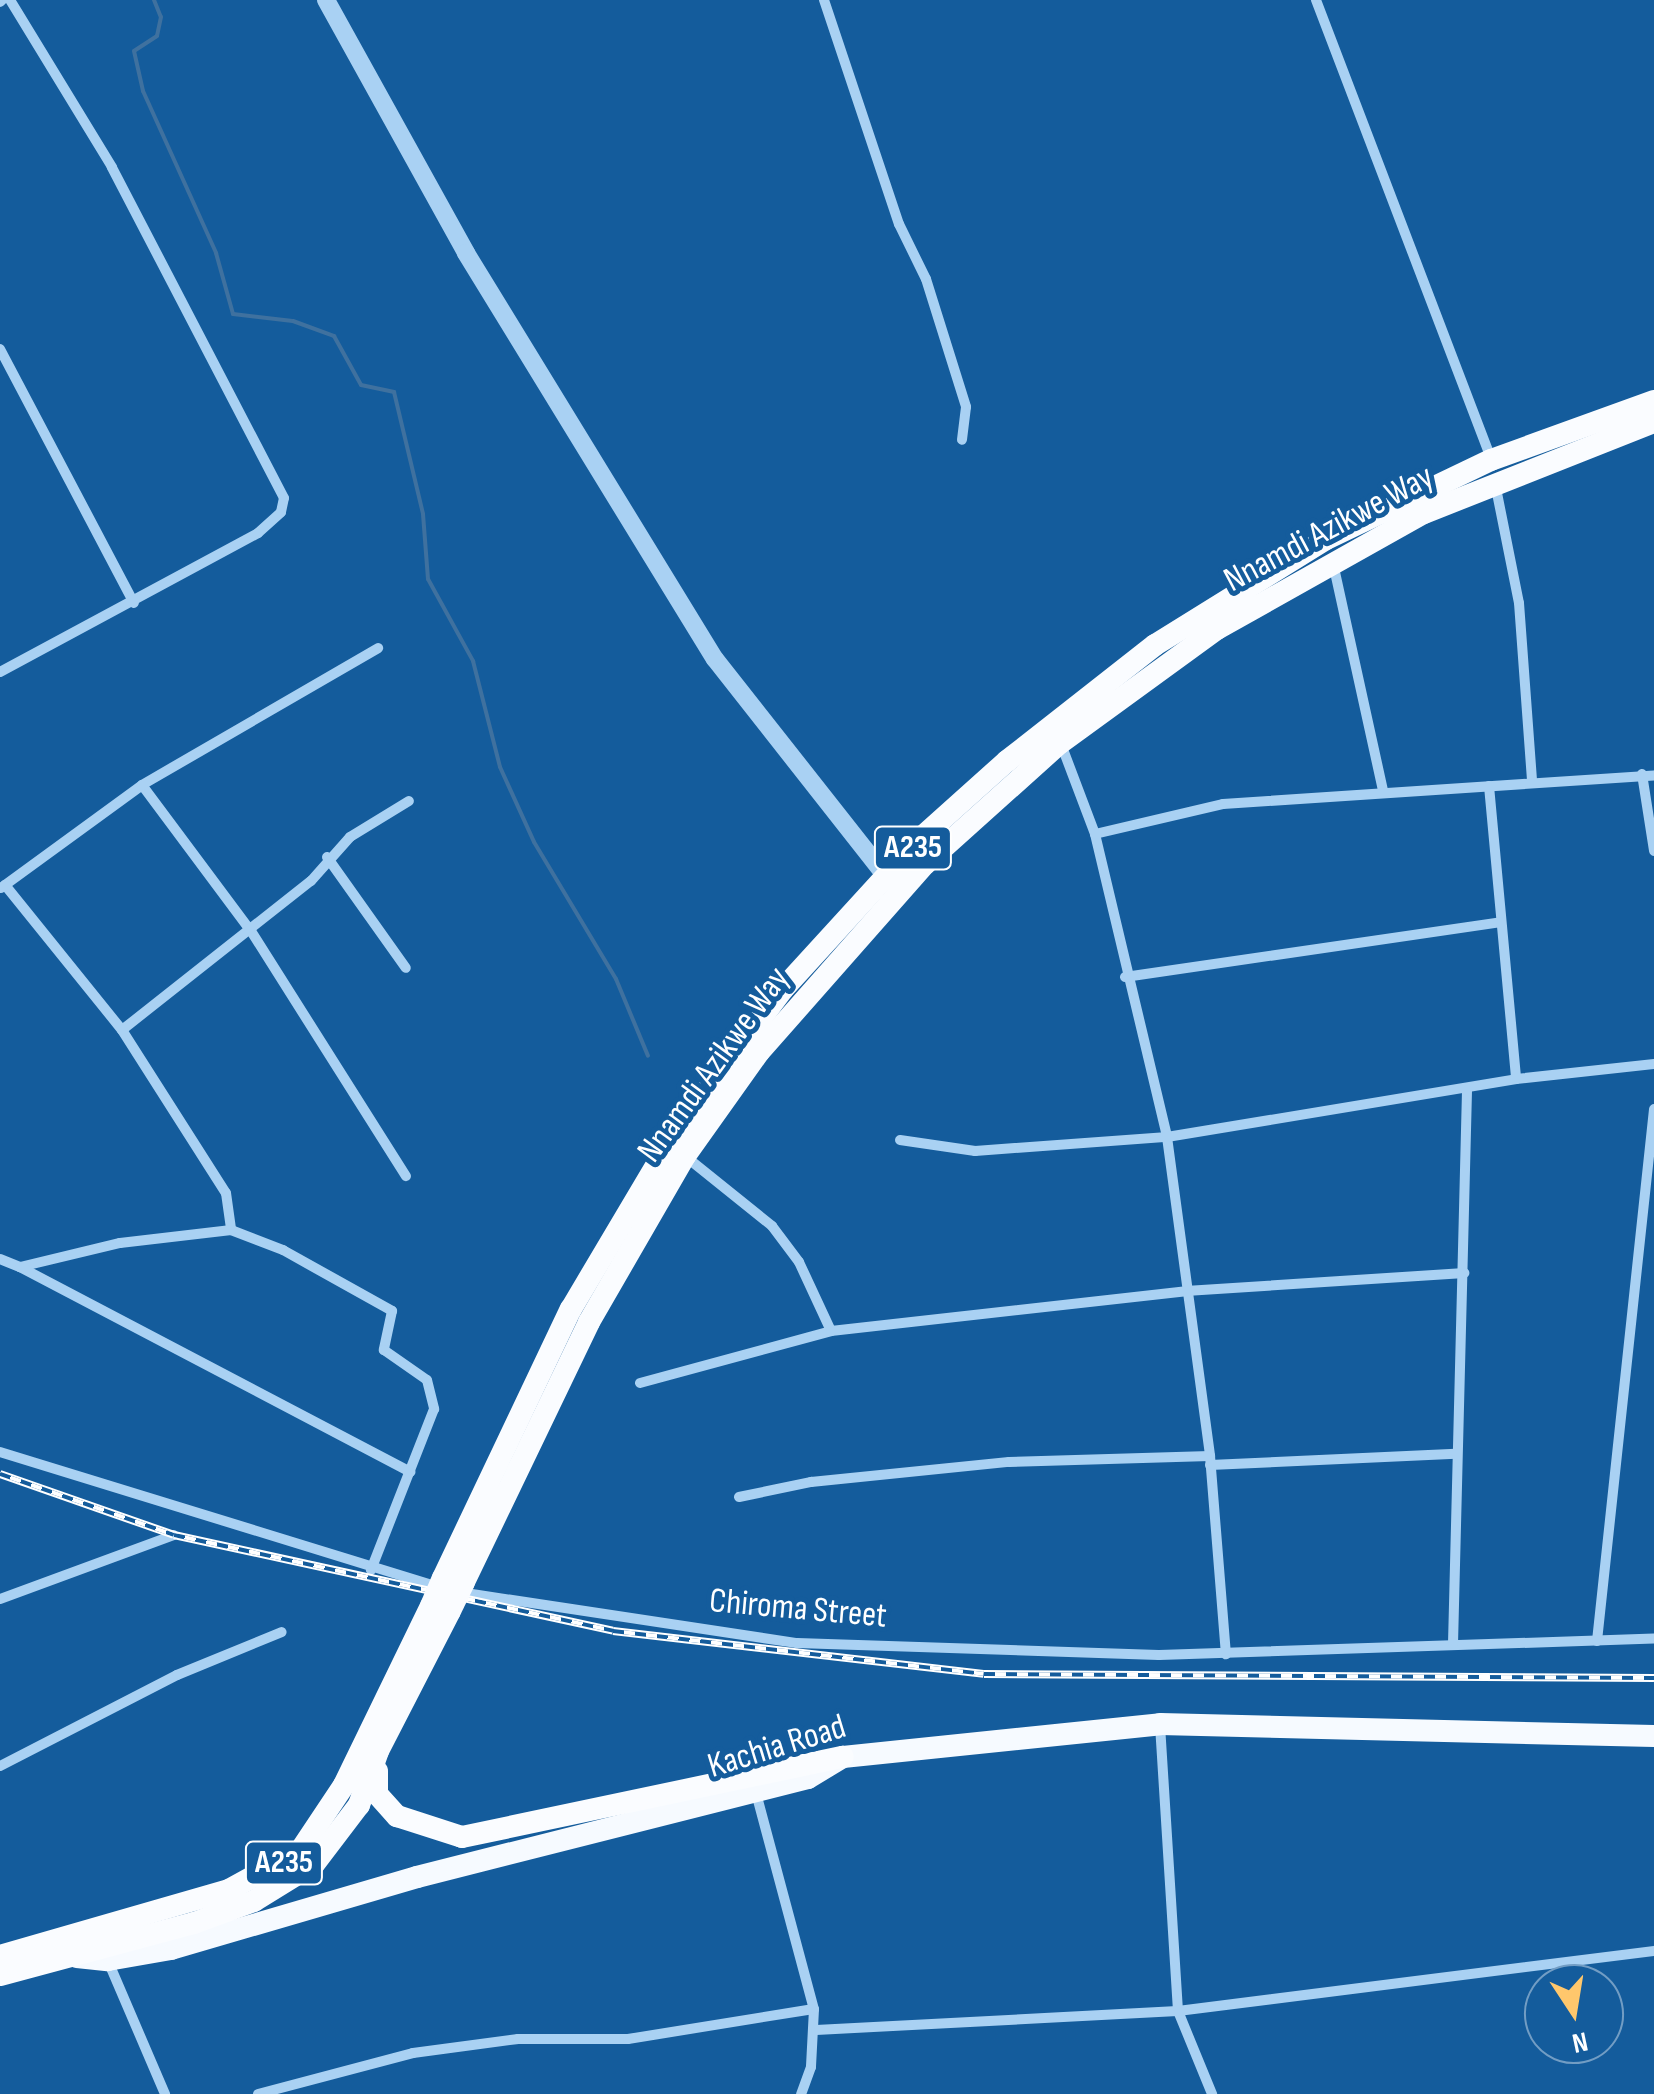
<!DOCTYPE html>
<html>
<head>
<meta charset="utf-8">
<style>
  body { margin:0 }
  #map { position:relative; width:1654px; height:2094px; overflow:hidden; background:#145c9c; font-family:"Sofia Sans Condensed",sans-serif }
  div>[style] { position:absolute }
  .stream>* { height:4px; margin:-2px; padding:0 2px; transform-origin:2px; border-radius:2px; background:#3f719f }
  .minor>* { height:10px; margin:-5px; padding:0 5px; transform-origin:5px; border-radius:5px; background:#a9d1f3 }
  .tertiary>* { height:18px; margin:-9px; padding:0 9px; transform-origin:9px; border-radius:9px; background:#a9d1f3 }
  .primary>* { height:22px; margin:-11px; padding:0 11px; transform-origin:11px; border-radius:11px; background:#f6faff }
  .trunk>* { height:22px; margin:-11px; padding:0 11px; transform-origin:11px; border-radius:11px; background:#fafcff }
  .rail>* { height:8px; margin-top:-4px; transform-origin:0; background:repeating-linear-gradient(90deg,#145c9c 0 11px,#fff 0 22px); box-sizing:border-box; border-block:2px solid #fff }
  .trunk-bridge>* { height:22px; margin:-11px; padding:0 11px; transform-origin:11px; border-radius:11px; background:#fafcff }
  span { translate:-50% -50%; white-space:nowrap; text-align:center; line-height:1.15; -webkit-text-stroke:10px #145c9c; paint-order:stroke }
  .shield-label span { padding:2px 8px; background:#145c9c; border:2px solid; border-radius:8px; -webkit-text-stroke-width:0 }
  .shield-label { font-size:32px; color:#fff; font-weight:700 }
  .street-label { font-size:35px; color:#fff }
  .north { position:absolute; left:1524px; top:1964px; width:100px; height:100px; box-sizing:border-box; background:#145c9c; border:2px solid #729dc4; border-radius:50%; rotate:168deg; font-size:28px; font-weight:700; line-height:40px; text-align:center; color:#fff }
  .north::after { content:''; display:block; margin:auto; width:35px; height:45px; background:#ffc76c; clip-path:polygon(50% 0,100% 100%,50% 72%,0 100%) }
</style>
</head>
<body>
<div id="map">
  <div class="stream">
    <div style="left:154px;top:0;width:18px;rotate:68deg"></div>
    <div style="left:161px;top:17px;width:19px;rotate:102deg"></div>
    <div style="left:157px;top:36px;width:27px;rotate:147deg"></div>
    <div style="left:134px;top:51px;width:41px;rotate:77.3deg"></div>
    <div style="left:143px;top:91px;width:178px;rotate:65.7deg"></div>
    <div style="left:216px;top:253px;width:63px;rotate:74.4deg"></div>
    <div style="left:233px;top:314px;width:60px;rotate:6.7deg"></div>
    <div style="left:293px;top:321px;width:44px;rotate:20.1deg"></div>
    <div style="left:334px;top:336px;width:56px;rotate:61.1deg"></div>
    <div style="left:361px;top:385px;width:34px;rotate:12deg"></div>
    <div style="left:394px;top:392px;width:125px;rotate:76.6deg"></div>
    <div style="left:423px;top:514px;width:65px;rotate:85.6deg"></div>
    <div style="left:428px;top:579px;width:94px;rotate:61.2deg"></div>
    <div style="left:473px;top:661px;width:109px;rotate:75.7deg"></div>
    <div style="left:500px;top:767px;width:82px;rotate:65.6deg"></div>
    <div style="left:534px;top:842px;width:160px;rotate:59.1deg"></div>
    <div style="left:616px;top:979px;width:83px;rotate:67.4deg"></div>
  </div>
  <div class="minor">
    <div style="left:824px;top:0;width:236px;rotate:71.5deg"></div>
    <div style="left:899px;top:224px;width:61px;rotate:63.9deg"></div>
    <div style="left:926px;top:279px;width:134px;rotate:72.6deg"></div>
    <div style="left:966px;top:407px;width:33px;rotate:97deg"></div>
    <div style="left:1316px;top:0;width:491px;rotate:69.1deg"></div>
    <div style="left:0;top:2px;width:3px;rotate:-45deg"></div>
    <div style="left:0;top:349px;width:287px;rotate:62.2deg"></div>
    <div style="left:1495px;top:483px;width:122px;rotate:78.7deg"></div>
    <div style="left:1519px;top:603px;width:177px;rotate:85.8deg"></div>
    <div style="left:1333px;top:563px;width:233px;rotate:77.6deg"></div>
    <div style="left:0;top:672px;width:293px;rotate:-28.3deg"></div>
    <div style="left:258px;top:533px;width:31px;rotate:-42deg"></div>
    <div style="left:281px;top:512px;width:14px;rotate:-78deg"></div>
    <div style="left:284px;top:498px;width:373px;rotate:-117.5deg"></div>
    <div style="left:112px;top:167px;width:196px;rotate:-121.4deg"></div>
    <div style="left:1061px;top:744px;width:96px;rotate:69.3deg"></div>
    <div style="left:1095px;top:834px;width:311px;rotate:76.6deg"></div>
    <div style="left:1167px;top:1137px;width:322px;rotate:82.3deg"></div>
    <div style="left:1210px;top:1456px;width:199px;rotate:85.4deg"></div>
    <div style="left:1642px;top:774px;width:78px;rotate:81.1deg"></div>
    <div style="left:142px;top:785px;width:182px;rotate:53.3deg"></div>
    <div style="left:251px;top:931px;width:290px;rotate:57.7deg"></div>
    <div style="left:1489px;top:786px;width:294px;rotate:84.7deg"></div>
    <div style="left:1095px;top:834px;width:131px;rotate:-13.2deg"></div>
    <div style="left:1223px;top:804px;width:432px;rotate:-3.8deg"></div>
    <div style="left:327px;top:857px;width:136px;rotate:54.6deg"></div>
    <div style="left:5px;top:885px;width:186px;rotate:51.1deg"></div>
    <div style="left:122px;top:1030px;width:193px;rotate:57.5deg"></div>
    <div style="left:226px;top:1193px;width:37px;rotate:82deg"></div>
    <div style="left:231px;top:1230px;width:56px;rotate:21deg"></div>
    <div style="left:283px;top:1250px;width:125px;rotate:29.2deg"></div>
    <div style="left:392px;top:1311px;width:40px;rotate:102deg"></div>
    <div style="left:384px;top:1350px;width:52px;rotate:34.9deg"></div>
    <div style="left:427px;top:1380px;width:30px;rotate:76deg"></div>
    <div style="left:434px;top:1409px;width:173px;rotate:111.4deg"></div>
    <div style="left:1px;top:888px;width:175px;rotate:-36.1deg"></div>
    <div style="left:142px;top:785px;width:273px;rotate:-30.1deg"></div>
    <div style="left:1125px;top:977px;width:380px;rotate:-8.3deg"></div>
    <div style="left:122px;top:1030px;width:241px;rotate:-38.3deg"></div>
    <div style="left:311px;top:881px;width:59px;rotate:-48.4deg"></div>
    <div style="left:350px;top:837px;width:69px;rotate:-31.4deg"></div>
    <div style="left:900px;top:1140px;width:76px;rotate:8.3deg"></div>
    <div style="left:975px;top:1151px;width:193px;rotate:-4.2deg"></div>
    <div style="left:1167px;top:1137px;width:354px;rotate:-9.4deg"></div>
    <div style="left:1516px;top:1079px;width:139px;rotate:-6.2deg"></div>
    <div style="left:685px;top:1156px;width:112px;rotate:38.8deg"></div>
    <div style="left:772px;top:1226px;width:45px;rotate:53.1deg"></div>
    <div style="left:799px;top:1262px;width:76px;rotate:65.1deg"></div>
    <div style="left:0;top:1259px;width:22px;rotate:22deg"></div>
    <div style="left:20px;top:1267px;width:103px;rotate:-13.5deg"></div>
    <div style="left:120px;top:1243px;width:112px;rotate:-6.7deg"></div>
    <div style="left:20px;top:1267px;width:441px;rotate:27.7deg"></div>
    <div style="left:640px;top:1383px;width:198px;rotate:-15.2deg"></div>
    <div style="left:831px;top:1331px;width:357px;rotate:-6.4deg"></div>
    <div style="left:1186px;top:1291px;width:279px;rotate:-3.7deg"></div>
    <div style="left:0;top:1452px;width:458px;rotate:17.1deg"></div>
    <div style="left:1210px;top:1465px;width:246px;rotate:-2.6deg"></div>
    <div style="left:739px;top:1497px;width:74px;rotate:-11.8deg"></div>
    <div style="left:811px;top:1482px;width:199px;rotate:-5.8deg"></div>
    <div style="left:1009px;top:1462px;width:201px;rotate:-1.7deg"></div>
    <div style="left:459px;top:1592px;width:342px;rotate:8.6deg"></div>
    <div style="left:797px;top:1643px;width:362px;rotate:1.9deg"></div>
    <div style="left:1159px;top:1655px;width:495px;rotate:-1.9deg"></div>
    <div style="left:0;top:1599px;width:185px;rotate:-20.2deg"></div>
    <div style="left:1597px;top:1641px;width:535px;rotate:-83.88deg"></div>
    <div style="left:1453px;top:1644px;width:554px;rotate:-88.55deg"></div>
    <div style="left:1160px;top:1725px;width:287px;rotate:86.4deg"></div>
    <div style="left:1178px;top:2011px;width:90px;rotate:67.7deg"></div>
    <div style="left:0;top:1766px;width:199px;rotate:-27.2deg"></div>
    <div style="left:177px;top:1675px;width:113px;rotate:-22.3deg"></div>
    <div style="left:756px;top:1793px;width:224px;rotate:75deg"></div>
    <div style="left:814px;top:2009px;width:58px;rotate:93deg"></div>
    <div style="left:811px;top:2067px;width:29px;rotate:110deg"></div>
    <div style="left:108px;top:1961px;width:145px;rotate:66.8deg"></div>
    <div style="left:816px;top:2030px;width:362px;rotate:-3deg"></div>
    <div style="left:1178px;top:2011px;width:480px;rotate:-7.2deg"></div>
    <div style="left:258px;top:2094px;width:160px;rotate:-14.8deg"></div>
    <div style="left:413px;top:2053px;width:106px;rotate:-7.6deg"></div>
    <div style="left:518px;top:2039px;width:110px"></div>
    <div style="left:628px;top:2039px;width:188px;rotate:-9.2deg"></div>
  </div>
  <div class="tertiary">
    <div style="left:326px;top:0;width:289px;rotate:61deg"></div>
    <div style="left:466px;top:253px;width:476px;rotate:58.5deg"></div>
    <div style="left:715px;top:659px;width:276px;rotate:51.8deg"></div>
  </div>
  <div class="primary">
    <div style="left:77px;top:1957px;width:31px;rotate:6deg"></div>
    <div style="left:108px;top:1960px;width:64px;rotate:-9.9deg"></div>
    <div style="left:171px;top:1949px;width:256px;rotate:-16.3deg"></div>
    <div style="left:417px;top:1877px;width:403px;rotate:-14.2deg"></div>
    <div style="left:808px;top:1778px;width:41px;rotate:-31deg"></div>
    <div style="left:843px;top:1757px;width:319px;rotate:-5.9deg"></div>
    <div style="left:1160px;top:1724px;width:494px;rotate:1.4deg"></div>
  </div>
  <div class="trunk">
    <div style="left:443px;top:1578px;width:298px;rotate:-64.6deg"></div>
    <div style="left:571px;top:1309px;width:206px;rotate:-59.3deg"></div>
    <div style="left:676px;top:1132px;width:179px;rotate:-53.2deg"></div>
    <div style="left:783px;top:989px;width:203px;rotate:-47.6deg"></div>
    <div style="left:920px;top:839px;width:117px;rotate:-41.9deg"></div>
    <div style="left:1007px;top:761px;width:188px;rotate:-38.1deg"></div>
    <div style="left:1155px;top:645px;width:201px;rotate:-31.8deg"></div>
    <div style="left:1326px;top:539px;width:183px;rotate:-25.6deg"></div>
    <div style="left:1491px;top:460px;width:173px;rotate:-19.9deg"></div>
    <div style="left:464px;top:1582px;width:288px;rotate:-64.3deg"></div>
    <div style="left:589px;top:1322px;width:192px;rotate:-60deg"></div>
    <div style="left:685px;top:1156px;width:128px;rotate:-54.6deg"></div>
    <div style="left:759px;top:1052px;width:251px;rotate:-48.6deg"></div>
    <div style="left:925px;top:864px;width:181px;rotate:-41.9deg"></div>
    <div style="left:1060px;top:743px;width:194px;rotate:-36deg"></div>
    <div style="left:1217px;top:629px;width:237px;rotate:-29.3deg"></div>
    <div style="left:1424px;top:513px;width:247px;rotate:-21.6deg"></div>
    <div style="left:377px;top:1771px;width:23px;rotate:90deg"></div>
    <div style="left:377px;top:1794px;width:30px;rotate:48deg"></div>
    <div style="left:397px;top:1816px;width:68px;rotate:17.9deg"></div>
    <div style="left:462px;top:1837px;width:389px;rotate:-11.9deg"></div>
    <div style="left:0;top:1956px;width:238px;rotate:-16.1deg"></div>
    <div style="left:229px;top:1890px;width:81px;rotate:-28.8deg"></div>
    <div style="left:300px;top:1851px;width:79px;rotate:-56.3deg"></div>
    <div style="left:344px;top:1785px;width:199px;rotate:-64.1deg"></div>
    <div style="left:0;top:1975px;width:201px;rotate:-15deg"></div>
    <div style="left:194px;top:1923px;width:64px;rotate:-20.1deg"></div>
    <div style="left:254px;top:1901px;width:70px;rotate:-31.7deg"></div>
    <div style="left:314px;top:1864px;width:74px;rotate:-52.7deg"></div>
    <div style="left:359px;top:1805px;width:57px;rotate:-70.6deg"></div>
    <div style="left:378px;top:1751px;width:157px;rotate:-62.8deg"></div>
  </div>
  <div class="rail">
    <div style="left:0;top:1474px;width:184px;rotate:19.3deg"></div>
    <div style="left:174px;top:1535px;width:449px;rotate:12.3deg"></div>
    <div style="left:613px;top:1631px;width:373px;rotate:6.6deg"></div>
    <div style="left:984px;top:1674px;width:670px;rotate:0.34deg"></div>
  </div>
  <div class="trunk-bridge">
    <div style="left:431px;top:1606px;width:30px;rotate:-67deg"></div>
    <div style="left:450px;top:1611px;width:32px;rotate:-64deg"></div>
  </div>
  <div class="shield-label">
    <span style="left:913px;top:848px">A235</span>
    <span style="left:284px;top:1863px">A235</span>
  </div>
  <div class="street-label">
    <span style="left:1329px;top:529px;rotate:-28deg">Nnamdi Azikwe Way</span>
    <span style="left:714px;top:1065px;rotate:-54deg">Nnamdi Azikwe Way</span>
    <span style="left:798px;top:1609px;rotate:5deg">Chiroma Street</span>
    <span style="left:777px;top:1747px;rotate:-17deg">Kachia Road</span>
  </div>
  <div class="north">N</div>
</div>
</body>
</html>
